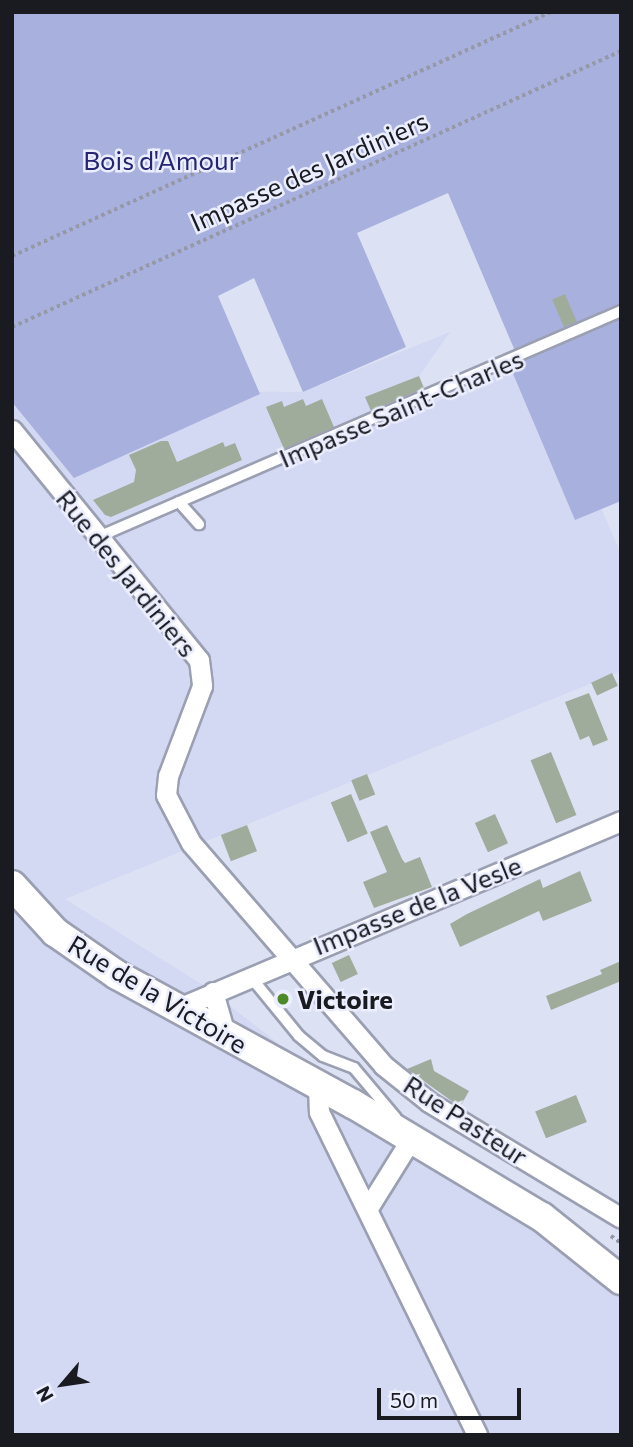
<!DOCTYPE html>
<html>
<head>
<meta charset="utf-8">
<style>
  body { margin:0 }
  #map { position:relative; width:633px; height:1447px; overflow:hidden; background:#dce1f4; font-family:Commissioner,sans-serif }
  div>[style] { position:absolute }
  .built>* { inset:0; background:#d3d8f3 }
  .green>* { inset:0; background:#a8b1de }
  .building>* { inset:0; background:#a0ac9b; transform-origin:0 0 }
  .path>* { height:3.5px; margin-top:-1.75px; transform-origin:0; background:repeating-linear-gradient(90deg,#9599a7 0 3.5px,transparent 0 7px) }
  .roads { filter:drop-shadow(2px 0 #9b9fb2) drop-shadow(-2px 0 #9b9fb2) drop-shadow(0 2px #9b9fb2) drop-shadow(0 -2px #9b9fb2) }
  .lane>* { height:10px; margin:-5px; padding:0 5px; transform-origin:5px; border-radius:5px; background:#fff }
  .street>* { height:19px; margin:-9.5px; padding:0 9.5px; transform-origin:9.5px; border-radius:9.5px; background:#fff }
  .secondary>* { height:28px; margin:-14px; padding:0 14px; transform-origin:14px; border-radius:14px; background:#fff }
  .dots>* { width:19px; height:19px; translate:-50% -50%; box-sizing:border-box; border:4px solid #ebeefe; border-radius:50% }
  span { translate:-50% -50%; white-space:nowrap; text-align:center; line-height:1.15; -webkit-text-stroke:5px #ebeefe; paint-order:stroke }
  .park-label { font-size:26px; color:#252573 }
  .street-label { font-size:26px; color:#191b21 }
  .poi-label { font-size:26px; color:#191b21; font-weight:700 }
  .left { translate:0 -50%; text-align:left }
  .frame { position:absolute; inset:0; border:14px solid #191b21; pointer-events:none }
  .north { position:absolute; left:28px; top:1349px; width:70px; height:70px; -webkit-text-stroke:5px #ebeefe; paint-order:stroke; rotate:241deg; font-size:19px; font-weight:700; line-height:28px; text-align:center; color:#191b21 }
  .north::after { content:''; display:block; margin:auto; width:24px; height:32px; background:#191b21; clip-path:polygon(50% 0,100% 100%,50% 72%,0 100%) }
  .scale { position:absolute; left:377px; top:1388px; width:144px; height:32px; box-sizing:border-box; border:4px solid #191b21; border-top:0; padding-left:9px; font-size:21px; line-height:24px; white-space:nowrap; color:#191b21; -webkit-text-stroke:5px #ebeefe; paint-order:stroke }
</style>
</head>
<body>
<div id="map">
  <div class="built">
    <div style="clip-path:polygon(450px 332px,419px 376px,431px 404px,536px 359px,621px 554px,621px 671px,65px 899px,206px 987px,280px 1045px,551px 1209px,621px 1282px,621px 1435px,12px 1435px,12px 390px,303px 392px)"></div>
  </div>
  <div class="green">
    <div style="clip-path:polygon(12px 12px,621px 12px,621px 501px,575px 520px,511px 369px,515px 351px,448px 193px,357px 233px,406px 347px,303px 392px,254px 278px,218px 296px,260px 394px,74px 478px,12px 402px)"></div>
  </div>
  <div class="building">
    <div style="left:565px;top:294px;width:30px;height:14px;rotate:67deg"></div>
    <div style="clip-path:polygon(419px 376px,424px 388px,371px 411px,365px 397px)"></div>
    <div style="clip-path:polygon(303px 399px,306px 406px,322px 399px,334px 427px,284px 449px,266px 407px,282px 401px,284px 407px)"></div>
    <div style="clip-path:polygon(161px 441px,168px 441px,177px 462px,223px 442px,225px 447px,235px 443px,242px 460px,111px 517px,105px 515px,93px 500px,134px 482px,136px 470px,129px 455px)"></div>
    <div style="left:612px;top:673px;width:14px;height:23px;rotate:65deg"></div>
    <div style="clip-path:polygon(589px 693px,608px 740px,593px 746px,589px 736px,580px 740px,565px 702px)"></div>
    <div style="left:551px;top:752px;width:68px;height:22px;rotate:68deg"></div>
    <div style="left:367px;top:774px;width:22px;height:17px;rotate:68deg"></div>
    <div style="left:351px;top:794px;width:43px;height:22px;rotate:67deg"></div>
    <div style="left:495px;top:814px;width:32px;height:22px;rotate:66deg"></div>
    <div style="left:247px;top:825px;width:28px;height:28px;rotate:69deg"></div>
    <div style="clip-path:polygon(387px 825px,402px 859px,405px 863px,420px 857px,432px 887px,374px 908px,363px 882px,387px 872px,370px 832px)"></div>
    <div style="clip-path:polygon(580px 871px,592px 901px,543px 921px,539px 911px,460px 947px,450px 924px,467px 914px,540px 879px,543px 888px)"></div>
    <div style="left:349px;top:955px;width:21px;height:19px;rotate:65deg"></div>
    <div style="clip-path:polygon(621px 961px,621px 981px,551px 1010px,546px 996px,602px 974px,600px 970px)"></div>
    <div style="clip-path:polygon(431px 1059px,434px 1071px,469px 1091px,460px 1107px,407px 1069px)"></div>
    <div style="left:576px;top:1095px;width:29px;height:44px;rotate:68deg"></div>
  </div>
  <div class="path">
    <div style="left:12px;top:256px;width:592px;rotate:-24.36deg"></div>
    <div style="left:12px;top:327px;width:669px;rotate:-24.38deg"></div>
    <div style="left:611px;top:1236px;width:12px;rotate:35deg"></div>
  </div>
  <div class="roads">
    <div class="lane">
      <div style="left:179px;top:502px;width:30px;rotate:48deg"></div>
      <div style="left:98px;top:537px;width:570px;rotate:-23.37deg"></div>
      <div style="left:250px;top:976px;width:77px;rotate:50.8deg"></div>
      <div style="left:299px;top:1036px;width:31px;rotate:40deg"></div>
      <div style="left:323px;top:1056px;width:33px;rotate:21deg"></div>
      <div style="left:354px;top:1068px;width:65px;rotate:50deg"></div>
    </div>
    <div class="street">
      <div style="left:12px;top:430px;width:296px;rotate:50.9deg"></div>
      <div style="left:199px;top:660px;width:26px;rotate:83deg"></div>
      <div style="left:202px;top:686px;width:96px;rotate:110.7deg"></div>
      <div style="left:168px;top:776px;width:19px;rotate:96deg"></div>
      <div style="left:166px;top:795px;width:54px;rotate:62.5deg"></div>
      <div style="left:191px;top:843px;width:294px;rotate:49.1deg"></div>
      <div style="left:383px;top:1065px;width:59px;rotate:38.8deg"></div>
      <div style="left:429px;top:1102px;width:224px;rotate:31.1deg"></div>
      <div style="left:213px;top:992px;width:47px;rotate:73.9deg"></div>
      <div style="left:176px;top:1009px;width:483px;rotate:-22.9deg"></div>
      <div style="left:318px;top:1086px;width:26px;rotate:88deg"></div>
      <div style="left:319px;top:1112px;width:360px;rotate:63.9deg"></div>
      <div style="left:368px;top:1208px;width:81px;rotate:-58.1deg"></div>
    </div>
    <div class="secondary">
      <div style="left:12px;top:885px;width:64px;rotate:47.5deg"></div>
      <div style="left:55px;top:932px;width:75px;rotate:34.7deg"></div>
      <div style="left:117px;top:975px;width:269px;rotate:28.7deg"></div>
      <div style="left:353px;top:1104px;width:220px;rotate:30.9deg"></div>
      <div style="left:542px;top:1217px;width:101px;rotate:38.6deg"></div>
    </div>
  </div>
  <div class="dots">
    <div style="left:283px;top:999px;background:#4c8927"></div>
  </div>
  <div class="park-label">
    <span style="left:161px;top:160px">Bois d'Amour</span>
  </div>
  <div class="street-label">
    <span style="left:309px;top:171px;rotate:-24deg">Impasse des Jardiniers</span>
    <span style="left:401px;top:408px;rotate:-23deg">Impasse Saint-Charles</span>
    <span style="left:127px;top:573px;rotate:51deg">Rue des Jardiniers</span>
    <span style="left:417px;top:905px;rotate:-22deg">Impasse de la Vesle</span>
    <span style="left:158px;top:994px;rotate:31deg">Rue de la Victoire</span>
    <span style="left:466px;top:1120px;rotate:33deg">Rue Pasteur</span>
  </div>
  <div class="poi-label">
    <span class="left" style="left:297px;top:999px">Victoire</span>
  </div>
  <div class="frame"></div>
  <div class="north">N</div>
  <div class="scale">50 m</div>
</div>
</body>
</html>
